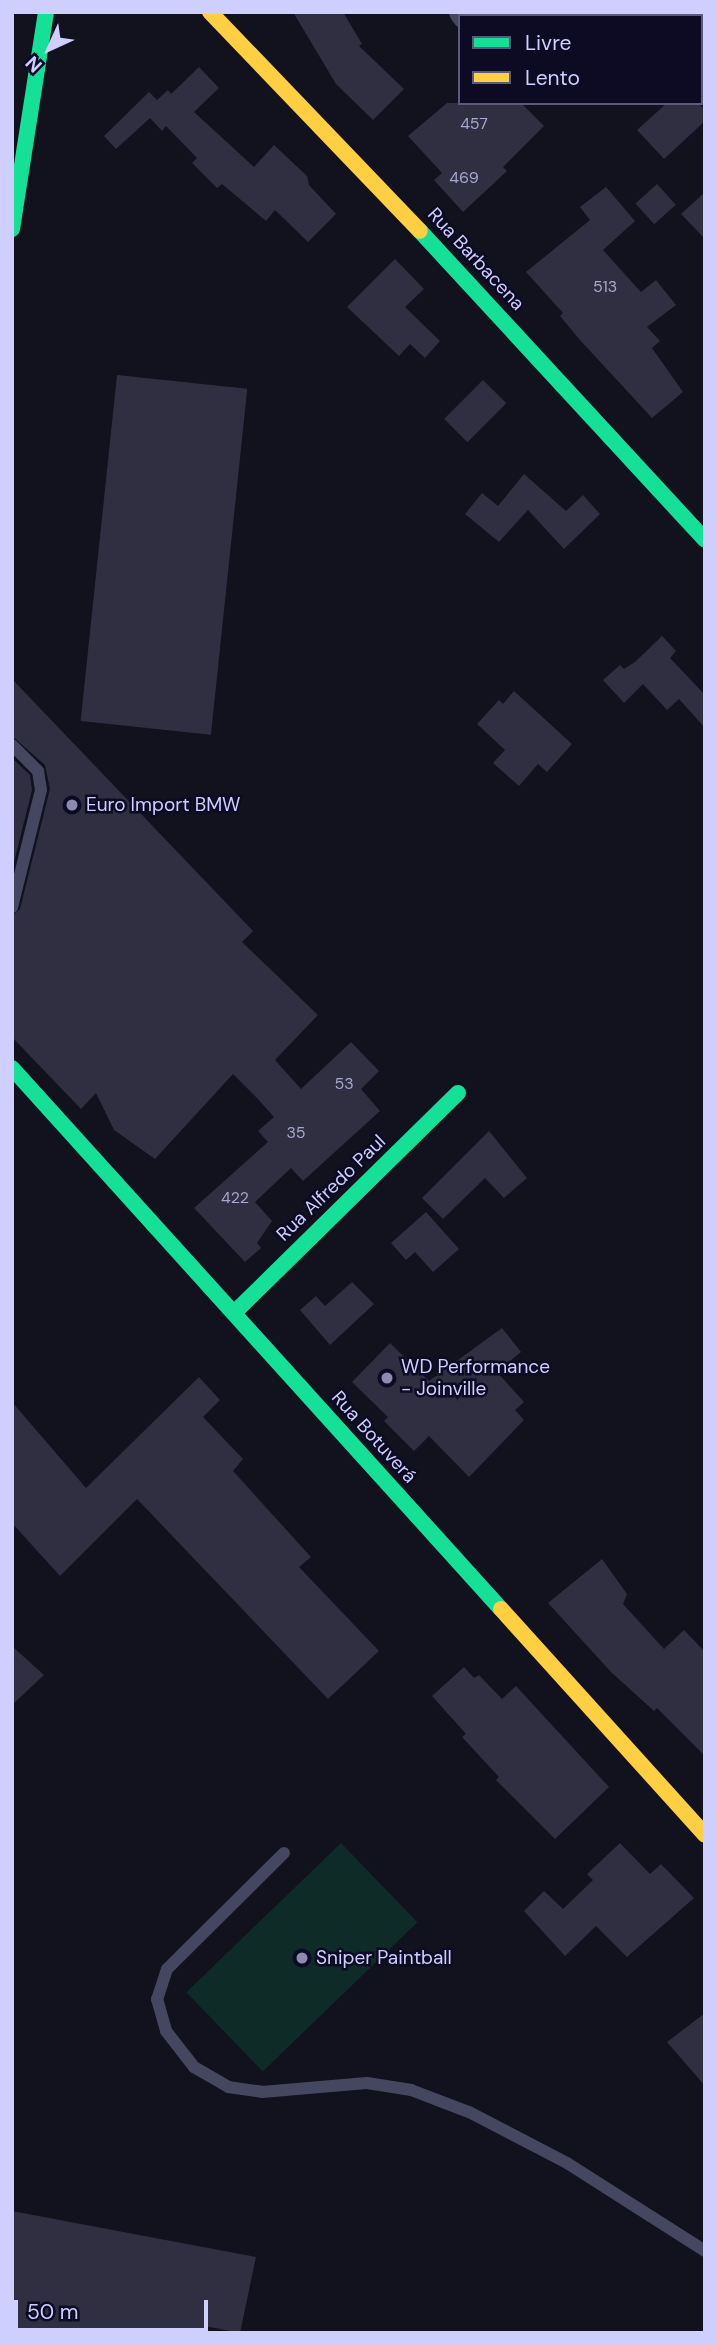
<!DOCTYPE html>
<html>
<head>
<meta charset="utf-8">
<style>
  body { margin:0 }
  #map { position:relative; width:717px; height:2345px; overflow:hidden; background:#12111e; font-family:"DM Sans",sans-serif }
  div>[style] { position:absolute }
  .green>* { inset:0; background:#0f2b28; transform-origin:0 0 }
  .building>* { inset:0; background:#302e41; transform-origin:0 0 }
  .lane>* { height:12px; margin:-6px; padding:0 6px; transform-origin:6px; border-radius:6px; background:#454760 }
  .street>* { height:26px; margin:-13px; padding:0 13px; transform-origin:13px; border-radius:13px; background:#454760 }
  .fast>* { height:16px; margin:-8px; padding:0 8px; transform-origin:8px; border-radius:8px; background:#16e098 }
  .slow>* { height:16px; margin:-8px; padding:0 8px; transform-origin:8px; border-radius:8px; background:#ffcf43 }
  .dots>* { width:19px; height:19px; translate:-50% -50%; box-sizing:border-box; border:4px solid #0d0b24; border-radius:50% }
  span { translate:-50% -50%; white-space:nowrap; text-align:center; line-height:1.15; -webkit-text-stroke:5px #0d0b24; paint-order:stroke }
  .number-label { font-size:16px; color:#a7a7d0 }
  .number-label span { -webkit-text-stroke-width:0 }
  .street-label { font-size:19px; color:#cfcfff }
  .poi-label { font-size:19px; color:#cfcfff }
  .left { translate:0 -50%; text-align:left }
  .frame { position:absolute; inset:0; border:14px solid #cfcfff; pointer-events:none }
  .legend { position:absolute; left:458px; top:14px; width:245px; height:91px; box-sizing:border-box; background:#0d0b24; border:2px solid #5b597c; margin:0; padding:9px 12px; list-style:none; font-size:21px; color:#cfcfff }
  .legend li { display:flex; align-items:center; gap:14px; height:35px }
  .legend b { width:35px; border:2px solid #5b597c }
  .north { position:absolute; left:14px; top:14px; width:70px; height:70px; -webkit-text-stroke:5px #0d0b24; paint-order:stroke; rotate:225deg; font-size:19px; font-weight:700; line-height:28px; text-align:center; color:#cfcfff }
  .north::after { content:''; display:block; margin:auto; width:24px; height:32px; background:#cfcfff; clip-path:polygon(50% 0,100% 100%,50% 72%,0 100%) }
  .scale { position:absolute; left:14px; top:2300px; width:194px; height:32px; box-sizing:border-box; border:4px solid #cfcfff; border-top:0; padding-left:9px; font-size:21px; line-height:24px; white-space:nowrap; color:#cfcfff; -webkit-text-stroke:5px #0d0b24; paint-order:stroke }
</style>
</head>
<body>
<div id="map">
  <div class="green">
    <div style="left:341px;top:1843px;width:110px;height:215px;rotate:46deg"></div>
  </div>
  <div class="building">
    <div style="clip-path:polygon(293px 12px,343px 12px,362px 44px,359px 46px,404px 89px,373px 120px,336px 84px)"></div>
    <div style="clip-path:polygon(199px 67px,219px 88px,194px 112px,254px 167px,274px 145px,307px 176px,309px 185px,336px 214px,308px 242px,275px 210px,266px 221px,222px 184px,217px 188px,192px 163px,197px 158px,166px 126px,162px 131px,150px 118px,116px 149px,104px 136px,149px 92px,157px 100px,168px 90px,171px 94px)"></div>
    <div style="clip-path:polygon(447px 103px,521px 103px,544px 126px,503px 167px,507px 171px,463px 212px,434px 180px,442px 173px,408px 136px)"></div>
    <div style="clip-path:polygon(667px 103px,698px 103px,705px 110px,705px 121px,664px 159px,637px 130px)"></div>
    <div style="left:657px;top:184px;width:28px;height:29px;rotate:48deg"></div>
    <div style="clip-path:polygon(606px 187px,635px 221px,603px 250px,641px 292px,656px 280px,676px 305px,647px 327px,660px 341px,652px 348px,683px 392px,652px 418px,580px 340px,560px 316px,563px 313px,526px 272px,590px 220px,580px 207px)"></div>
    <div style="clip-path:polygon(705px 192px,705px 239px,681px 214px)"></div>
    <div style="clip-path:polygon(395px 259px,424px 289px,405px 307px,440px 341px,425px 358px,410px 344px,399px 356px,347px 307px)"></div>
    <div style="left:117px;top:375px;width:131px;height:348px;rotate:6deg"></div>
    <div style="left:483px;top:380px;width:33px;height:55px;rotate:45deg"></div>
    <div style="clip-path:polygon(524px 474px,566px 511px,583px 495px,600px 514px,564px 549px,528px 510px,499px 542px,465px 514px,482px 493px,498px 506px)"></div>
    <div style="clip-path:polygon(662px 636px,676px 651px,670px 658px,705px 695px,705px 728px,679px 699px,667px 710px,643px 684px,624px 703px,603px 680px,620px 665px,624px 669px,635px 662px)"></div>
    <div style="clip-path:polygon(12px 679px,253px 931px,242px 942px,318px 1015px,275px 1060px,301px 1089px,351px 1042px,379px 1071px,361px 1089px,380px 1111px,303px 1181px,291px 1168px,255px 1202px,272px 1221px,257px 1243px,261px 1248px,245px 1262px,194px 1208px,268px 1142px,258px 1131px,274px 1117px,257px 1098px,233px 1074px,155px 1159px,114px 1130px,96px 1093px,81px 1109px,12px 1037px,12px 916px,20px 909px,50px 789px,45px 765px,12px 736px)"></div>
    <div style="clip-path:polygon(514px 691px,572px 744px,547px 772px,538px 764px,519px 786px,493px 763px,505px 750px,477px 724px,499px 700px,503px 704px)"></div>
    <div style="clip-path:polygon(12px 758px,30px 775px,32px 790px,12px 870px)"></div>
    <div style="clip-path:polygon(489px 1131px,527px 1178px,504px 1198px,485px 1178px,443px 1219px,422px 1198px)"></div>
    <div style="clip-path:polygon(426px 1212px,459px 1249px,433px 1272px,415px 1252px,406px 1260px,391px 1243px)"></div>
    <div style="clip-path:polygon(352px 1282px,374px 1304px,330px 1345px,300px 1310px,316px 1296px,325px 1306px)"></div>
    <div style="clip-path:polygon(502px 1328px,521px 1352px,497px 1372px,524px 1402px,515px 1410px,524px 1420px,469px 1477px,429px 1436px,414px 1451px,384px 1421px,388px 1417px,352px 1382px,390px 1343px,429px 1381px)"></div>
    <div style="clip-path:polygon(199px 1377px,220px 1400px,203px 1417px,243px 1459px,233px 1471px,311px 1557px,299px 1567px,379px 1651px,328px 1699px,137px 1499px,60px 1576px,12px 1523px,12px 1402px,86px 1488px)"></div>
    <div style="clip-path:polygon(602px 1559px,627px 1594px,623px 1604px,664px 1649px,684px 1630px,705px 1652px,705px 1756px,657px 1708px,654px 1711px,611px 1672px,548px 1603px)"></div>
    <div style="clip-path:polygon(12px 1646px,44px 1675px,12px 1705px)"></div>
    <div style="clip-path:polygon(464px 1667px,474px 1678px,479px 1675px,502px 1699px,516px 1686px,609px 1787px,555px 1839px,496px 1780px,499px 1777px,462px 1737px,466px 1734px,432px 1696px)"></div>
    <div style="clip-path:polygon(620px 1843px,650px 1874px,661px 1864px,694px 1898px,627px 1957px,596px 1926px,565px 1956px,524px 1911px,544px 1891px,563px 1909px,593px 1880px,587px 1874px)"></div>
    <div style="clip-path:polygon(705px 2013px,705px 2086px,667px 2042px)"></div>
    <div style="clip-path:polygon(12px 2211px,256px 2257px,240px 2333px,205px 2326px,204px 2333px,12px 2333px)"></div>
  </div>
  <div class="lane">
    <div style="left:12px;top:745px;width:37px;rotate:45deg"></div>
    <div style="left:38px;top:771px;width:19px;rotate:81deg"></div>
    <div style="left:41px;top:790px;width:121px;rotate:103.9deg"></div>
    <div style="left:284px;top:1853px;width:165px;rotate:135.2deg"></div>
    <div style="left:167px;top:1969px;width:32px;rotate:108deg"></div>
    <div style="left:157px;top:1999px;width:33px;rotate:74deg"></div>
    <div style="left:166px;top:2031px;width:46px;rotate:52.1deg"></div>
    <div style="left:194px;top:2067px;width:39px;rotate:30deg"></div>
    <div style="left:228px;top:2087px;width:34px;rotate:8deg"></div>
    <div style="left:262px;top:2092px;width:105px;rotate:-4.9deg"></div>
    <div style="left:367px;top:2083px;width:45px;rotate:9deg"></div>
    <div style="left:411px;top:2090px;width:62px;rotate:20.8deg"></div>
    <div style="left:469px;top:2112px;width:110px;rotate:27.5deg"></div>
    <div style="left:567px;top:2163px;width:164px;rotate:32.5deg"></div>
  </div>
  <div class="street">
    <div style="left:462px;top:12px;width:5px;rotate:53deg"></div>
  </div>
  <div class="fast">
    <div style="left:12px;top:229px;width:220px;rotate:-81.1deg"></div>
    <div style="left:420px;top:231px;width:420px;rotate:47.3deg"></div>
    <div style="left:12px;top:1068px;width:729px;rotate:47.89deg"></div>
    <div style="left:234px;top:1313px;width:314px;rotate:-44.5deg"></div>
  </div>
  <div class="slow">
    <div style="left:210px;top:12px;width:303px;rotate:46.2deg"></div>
    <div style="left:501px;top:1609px;width:304px;rotate:47.9deg"></div>
  </div>
  <div class="dots">
    <div style="left:72px;top:805px;background:#8d8cb0"></div>
    <div style="left:387px;top:1378px;background:#8d8cb0"></div>
    <div style="left:302px;top:1958px;background:#8d8cb0"></div>
  </div>
  <div class="number-label">
    <span style="left:474px;top:124px">457</span>
    <span style="left:464px;top:178px">469</span>
    <span style="left:605px;top:287px">513</span>
    <span style="left:344px;top:1084px">53</span>
    <span style="left:296px;top:1133px">35</span>
    <span style="left:235px;top:1198px">422</span>
  </div>
  <div class="street-label">
    <span style="left:476px;top:259px;rotate:47deg">Rua Barbacena</span>
    <span style="left:331px;top:1188px;rotate:-44deg">Rua Alfredo Paul</span>
    <span style="left:374px;top:1437px;rotate:48deg">Rua Botuverá</span>
  </div>
  <div class="poi-label">
    <span class="left" style="left:86px;top:805px">Euro Import BMW</span>
    <span class="left" style="left:401px;top:1378px">WD Performance<br>- Joinville</span>
    <span class="left" style="left:316px;top:1958px">Sniper Paintball</span>
  </div>
  <div class="frame"></div>
  <ul class="legend">
  <li><b style="height:9px;background:#16e098"></b>Livre</li>
  <li><b style="height:9px;background:#ffcf43"></b>Lento</li>
  </ul>
  <div class="north">N</div>
  <div class="scale">50 m</div>
</div>
</body>
</html>
